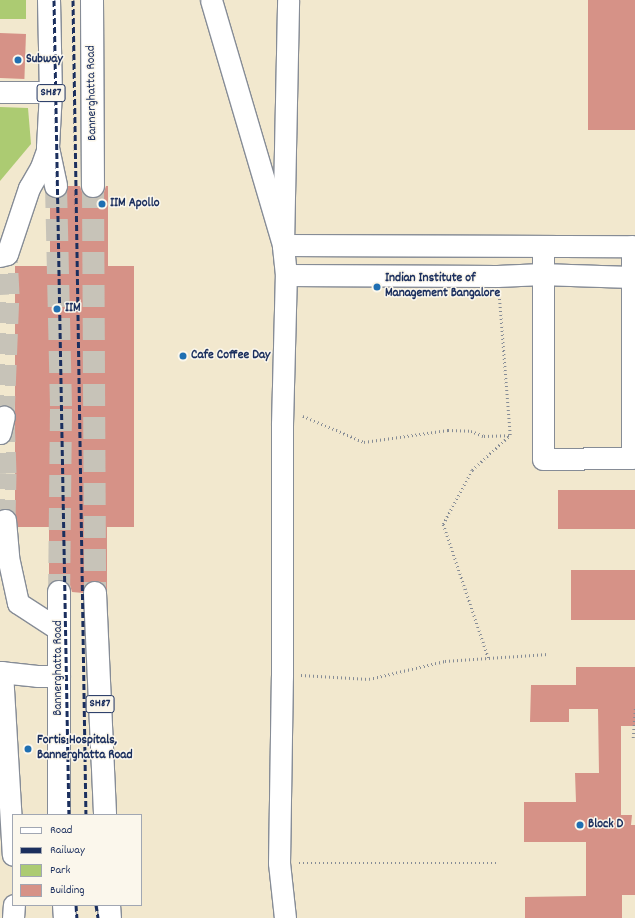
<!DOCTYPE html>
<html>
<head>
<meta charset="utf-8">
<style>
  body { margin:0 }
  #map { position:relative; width:635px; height:918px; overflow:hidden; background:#f2e8ce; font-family:Dekko,sans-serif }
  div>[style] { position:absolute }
  .green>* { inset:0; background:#accb72; transform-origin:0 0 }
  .building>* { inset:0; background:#d69287; transform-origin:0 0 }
  .minor-tunnel>* { height:21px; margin-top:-10.5px; transform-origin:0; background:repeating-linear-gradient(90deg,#c7c3b8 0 21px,transparent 0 31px) }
  .major-tunnel>* { height:22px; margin-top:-11px; transform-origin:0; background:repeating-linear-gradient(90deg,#c7c3b8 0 22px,transparent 0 33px) }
  .path>* { height:2.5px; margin-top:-1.25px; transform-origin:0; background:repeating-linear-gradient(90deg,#868c96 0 1px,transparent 0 4px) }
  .roads { filter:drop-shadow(1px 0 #868c96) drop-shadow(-1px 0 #868c96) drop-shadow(0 1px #868c96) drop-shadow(0 -1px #868c96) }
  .minor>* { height:21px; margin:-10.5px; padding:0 10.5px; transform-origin:10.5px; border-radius:10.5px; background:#fff }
  .major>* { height:22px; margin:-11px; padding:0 11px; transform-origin:11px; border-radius:11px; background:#fff }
  .rail>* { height:3px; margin-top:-1.5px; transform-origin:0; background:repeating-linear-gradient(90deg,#1b2f5e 0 6px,transparent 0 9px) }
  .dots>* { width:11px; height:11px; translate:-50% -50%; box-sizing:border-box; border:2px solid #fbf7ec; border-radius:50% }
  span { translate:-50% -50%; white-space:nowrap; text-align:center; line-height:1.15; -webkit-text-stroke:3px #fbf7ec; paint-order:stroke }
  .shield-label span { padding:1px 3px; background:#fbf7ec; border:1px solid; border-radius:3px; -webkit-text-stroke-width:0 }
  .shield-label { font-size:12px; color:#1b2f5e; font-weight:700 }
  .poi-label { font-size:13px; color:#1b2f5e; font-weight:700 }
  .left { translate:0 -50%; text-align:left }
  .street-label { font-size:13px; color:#1b2f5e }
  .legend { position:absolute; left:12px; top:814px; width:130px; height:92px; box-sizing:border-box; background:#fbf7ec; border:1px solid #a1a7b3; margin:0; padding:5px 7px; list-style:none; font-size:12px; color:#1b2f5e }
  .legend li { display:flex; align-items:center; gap:8px; height:20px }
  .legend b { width:20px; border:1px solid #a1a7b3 }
</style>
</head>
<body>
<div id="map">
  <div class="green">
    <div style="left:0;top:0;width:26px;height:19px"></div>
    <div style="clip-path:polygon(0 107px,28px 108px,31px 144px,0 181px)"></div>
  </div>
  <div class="building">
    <div style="left:588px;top:0;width:47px;height:130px"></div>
    <div style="left:0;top:33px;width:26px;height:45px;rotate:2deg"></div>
    <div style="clip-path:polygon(68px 186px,80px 186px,82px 192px,86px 197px,93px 198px,100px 197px,104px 192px,106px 186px,108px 186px,108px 266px,134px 266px,134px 527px,107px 527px,107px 591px,101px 582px,95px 581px,88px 583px,83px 593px,72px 592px,70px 585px,65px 581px,59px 580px,53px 581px,49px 585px,49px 527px,18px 527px,15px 513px,15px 266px,50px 266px,50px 197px,58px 198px,64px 196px)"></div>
    <div style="left:558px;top:490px;width:77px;height:39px"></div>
    <div style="left:571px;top:570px;width:64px;height:50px"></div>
    <div style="clip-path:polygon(576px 667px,635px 667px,635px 726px,621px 726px,621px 815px,632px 815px,631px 825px,635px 825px,635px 895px,622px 895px,622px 918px,525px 918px,525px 897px,586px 896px,586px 842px,524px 842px,524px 802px,576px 802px,575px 773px,599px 773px,598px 709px,569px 709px,569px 722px,530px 722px,531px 685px,576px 685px)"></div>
  </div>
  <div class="minor-tunnel">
    <div style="left:5px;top:520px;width:47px;rotate:-88.8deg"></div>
    <div style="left:6px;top:473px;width:57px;rotate:-92deg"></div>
    <div style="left:4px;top:416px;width:122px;rotate:-87.7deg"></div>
    <div style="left:9px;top:294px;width:40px;rotate:-92.9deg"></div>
  </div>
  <div class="major-tunnel">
    <div style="left:56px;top:186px;width:223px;rotate:88.7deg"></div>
    <div style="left:61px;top:409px;width:183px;rotate:90.6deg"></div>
    <div style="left:93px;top:186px;width:407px;rotate:89.7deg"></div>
  </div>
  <div class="path">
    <div style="left:303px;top:416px;width:66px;rotate:23.1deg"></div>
    <div style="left:364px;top:442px;width:85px;rotate:-8.1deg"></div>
    <div style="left:448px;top:430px;width:23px;rotate:2deg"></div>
    <div style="left:471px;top:431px;width:14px;rotate:21deg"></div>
    <div style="left:484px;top:436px;width:25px;rotate:-2deg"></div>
    <div style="left:488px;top:658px;width:141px;rotate:-108.6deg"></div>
    <div style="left:443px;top:524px;width:61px;rotate:-61.8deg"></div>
    <div style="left:472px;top:470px;width:52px;rotate:-42.6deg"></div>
    <div style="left:510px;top:435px;width:139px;rotate:-94.5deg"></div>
    <div style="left:301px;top:675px;width:68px;rotate:3.4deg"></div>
    <div style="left:369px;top:679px;width:78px;rotate:-13.3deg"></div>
    <div style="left:445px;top:661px;width:103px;rotate:-3.9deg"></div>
    <div style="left:633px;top:738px;width:31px;rotate:-86deg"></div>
    <div style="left:299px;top:863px;width:199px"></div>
  </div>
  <div class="roads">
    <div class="minor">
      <div style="left:211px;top:0;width:255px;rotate:73.6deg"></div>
      <div style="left:283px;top:245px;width:349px;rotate:0.2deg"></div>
      <div style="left:632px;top:246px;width:212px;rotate:90deg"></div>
      <div style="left:632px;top:458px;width:89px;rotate:179.4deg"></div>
      <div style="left:543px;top:459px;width:213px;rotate:-90deg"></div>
      <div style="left:0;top:92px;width:51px"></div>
      <div style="left:0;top:256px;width:7px;rotate:-16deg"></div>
      <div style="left:7px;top:254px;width:70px;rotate:-71.6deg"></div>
      <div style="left:29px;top:188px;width:24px;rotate:-60deg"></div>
      <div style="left:41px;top:167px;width:20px;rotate:-70deg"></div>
      <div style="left:286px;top:275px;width:211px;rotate:0.3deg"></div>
      <div style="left:497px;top:276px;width:46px;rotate:-2.5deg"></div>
      <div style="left:543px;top:274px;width:92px;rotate:1.9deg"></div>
      <div style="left:0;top:433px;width:17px;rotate:-77deg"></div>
      <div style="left:5px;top:520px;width:37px;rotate:85deg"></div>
      <div style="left:8px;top:557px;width:47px;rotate:77.7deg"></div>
      <div style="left:18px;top:603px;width:48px;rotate:33deg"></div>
      <div style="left:0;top:672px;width:37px;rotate:6deg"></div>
      <div style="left:37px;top:676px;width:22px"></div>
      <div style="left:2px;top:672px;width:183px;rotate:86.6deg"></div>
      <div style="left:13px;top:918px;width:13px;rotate:-86deg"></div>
      <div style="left:285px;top:918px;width:55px;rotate:-96.2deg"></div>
      <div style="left:279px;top:863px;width:187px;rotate:-89.1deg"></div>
      <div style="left:282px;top:676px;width:252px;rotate:-90deg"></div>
      <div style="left:282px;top:424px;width:149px;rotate:-88.5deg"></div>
      <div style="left:286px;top:275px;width:30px;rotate:-96deg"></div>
      <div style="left:283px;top:245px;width:245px;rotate:-88.8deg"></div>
    </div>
    <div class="major">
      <div style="left:49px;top:0;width:92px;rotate:88.8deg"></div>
      <div style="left:51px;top:92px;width:56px;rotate:93.1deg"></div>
      <div style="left:48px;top:148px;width:39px;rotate:78deg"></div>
      <div style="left:92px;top:0;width:186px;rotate:89.7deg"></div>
      <div style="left:59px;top:592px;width:223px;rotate:90deg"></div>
      <div style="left:95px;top:593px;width:222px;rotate:87.4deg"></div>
      <div style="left:64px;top:905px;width:13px;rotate:86deg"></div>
      <div style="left:109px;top:905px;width:13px;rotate:86deg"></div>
    </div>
  </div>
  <div class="rail">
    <div style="left:54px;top:0;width:815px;rotate:88.95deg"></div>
    <div style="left:73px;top:0;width:815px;rotate:89.09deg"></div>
    <div style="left:76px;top:905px;width:13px;rotate:86deg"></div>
    <div style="left:96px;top:905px;width:13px;rotate:81deg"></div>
  </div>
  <div class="dots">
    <div style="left:18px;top:60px;background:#1f6fb2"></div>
    <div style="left:102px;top:204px;background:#1f6fb2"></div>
    <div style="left:377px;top:287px;background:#1f6fb2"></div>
    <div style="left:57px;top:309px;background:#1f6fb2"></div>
    <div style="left:183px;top:356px;background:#1f6fb2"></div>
    <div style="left:28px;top:749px;background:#1f6fb2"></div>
    <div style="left:580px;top:825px;background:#1f6fb2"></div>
  </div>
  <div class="shield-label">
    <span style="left:51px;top:93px">SH87</span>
    <span style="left:100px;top:704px">SH87</span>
  </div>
  <div class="poi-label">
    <span class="left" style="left:26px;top:60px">Subway</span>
    <span class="left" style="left:110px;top:204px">IIM Apollo</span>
    <span class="left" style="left:385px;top:287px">Indian Institute of<br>Management Bangalore</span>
    <span class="left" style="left:65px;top:309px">IIM</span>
    <span class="left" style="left:191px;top:356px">Cafe Coffee Day</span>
    <span class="left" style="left:37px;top:749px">Fortis Hospitals,<br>Bannerghatta Road</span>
    <span class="left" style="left:588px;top:825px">Block D</span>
  </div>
  <div class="street-label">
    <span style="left:93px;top:93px;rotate:-91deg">Bannerghatta Road</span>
    <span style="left:59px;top:668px;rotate:-90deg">Bannerghatta Road</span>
  </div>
  <ul class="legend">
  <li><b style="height:5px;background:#fff"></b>Road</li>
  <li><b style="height:5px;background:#1b2f5e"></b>Railway</li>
  <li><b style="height:11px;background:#accb72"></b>Park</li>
  <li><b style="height:11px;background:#d69287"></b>Building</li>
  </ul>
</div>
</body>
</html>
